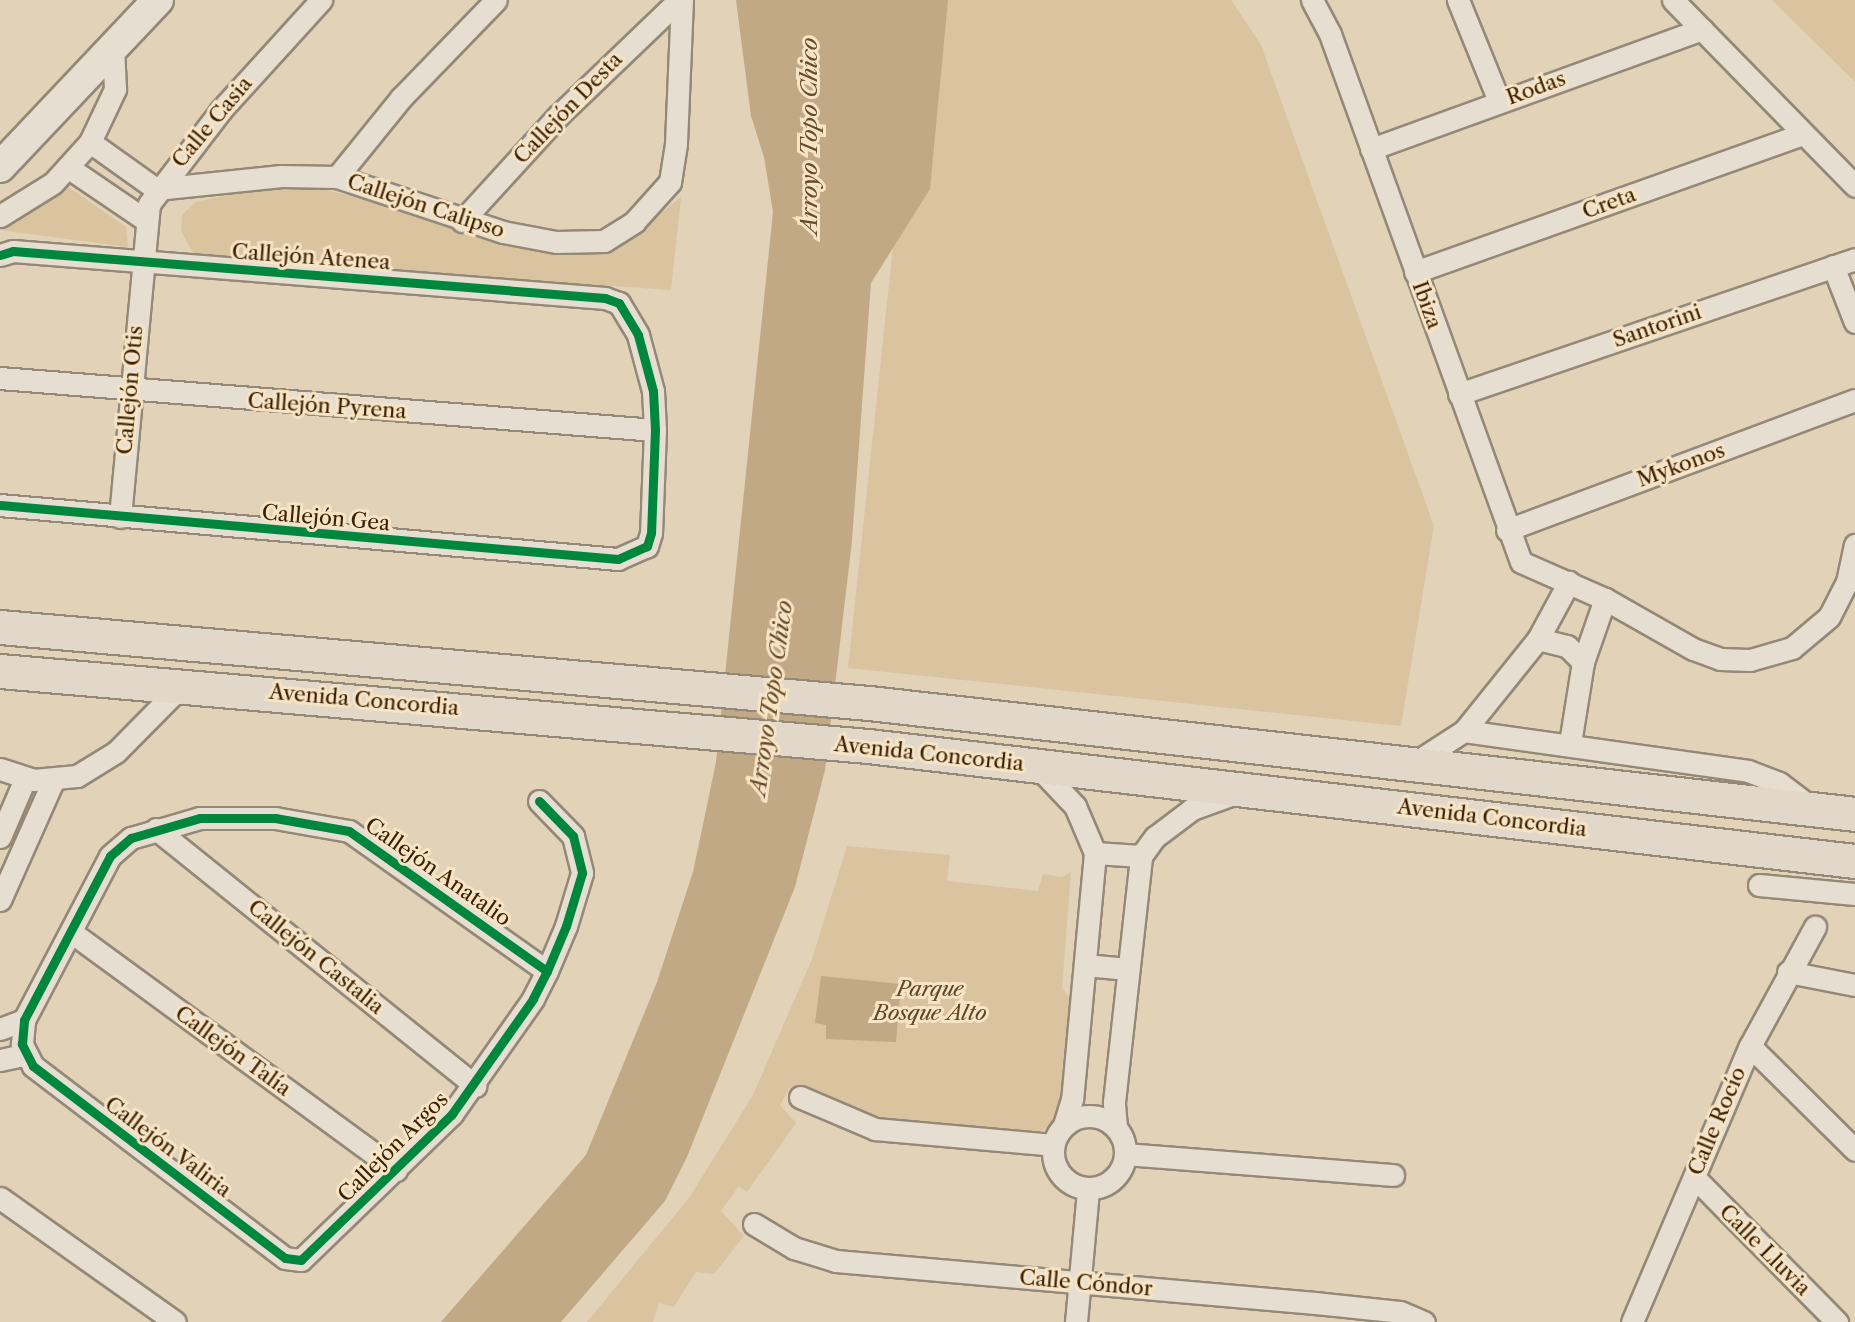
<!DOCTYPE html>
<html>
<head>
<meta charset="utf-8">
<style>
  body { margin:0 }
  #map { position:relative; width:1855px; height:1322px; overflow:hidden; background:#e2d2b8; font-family:"Libre Caslon Text",serif }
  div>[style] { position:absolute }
  .green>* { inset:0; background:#dac39f }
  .water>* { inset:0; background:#c2a985 }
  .roads { filter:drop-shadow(2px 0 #948876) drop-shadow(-2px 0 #948876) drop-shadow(0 2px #948876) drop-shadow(0 -2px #948876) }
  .street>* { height:21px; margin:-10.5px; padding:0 10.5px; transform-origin:10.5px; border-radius:10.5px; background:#e6ded1 }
  .street>.ring { margin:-10.5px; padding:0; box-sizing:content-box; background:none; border:21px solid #e6ded1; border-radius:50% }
  .secondary>* { height:30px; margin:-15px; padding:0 15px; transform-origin:15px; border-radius:15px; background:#e6ded1 }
  .primary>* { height:33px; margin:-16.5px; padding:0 16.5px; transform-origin:16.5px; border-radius:16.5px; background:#e2d8c9 }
  .cycleway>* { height:9px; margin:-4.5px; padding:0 4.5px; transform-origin:4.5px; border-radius:4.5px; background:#00873e }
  span { translate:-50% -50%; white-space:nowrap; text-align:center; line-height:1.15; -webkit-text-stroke:6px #f7e4c5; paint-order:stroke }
  .street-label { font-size:21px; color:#3b2103 }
  .park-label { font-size:21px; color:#614625; font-style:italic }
  .water-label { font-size:23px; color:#654b29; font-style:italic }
</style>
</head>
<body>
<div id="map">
  <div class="green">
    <div style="clip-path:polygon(865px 0,1231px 0,1261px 45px,1434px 526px,1401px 726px,848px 668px,906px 125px)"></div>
    <div style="clip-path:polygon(1772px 0,1855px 0,1855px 82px)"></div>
    <div style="clip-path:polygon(67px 186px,126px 227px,128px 247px,0 230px,0 223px)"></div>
    <div style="clip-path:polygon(271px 186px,315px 187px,366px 200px,487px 240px,565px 252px,609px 254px,681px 197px,671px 290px,196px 258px,181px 231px,182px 215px,195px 202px)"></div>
    <div style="clip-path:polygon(847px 846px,950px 855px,947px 881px,1038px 891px,1043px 874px,1062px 877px,1071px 872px,1062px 987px,1072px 1002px,1057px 1123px,1032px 1135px,876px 1117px,820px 1100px,806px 1089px,790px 1087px,780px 1105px,796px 1123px,747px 1192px,739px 1186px,721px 1211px,744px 1236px,714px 1274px,696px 1272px,674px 1307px,659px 1303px,653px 1322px,587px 1322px,689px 1198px,753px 1095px,812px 959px)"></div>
  </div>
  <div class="water">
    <div style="clip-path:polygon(736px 0,948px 0,930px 189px,871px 283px,852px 541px,825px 770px,795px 887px,687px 1157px,665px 1201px,561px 1322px,441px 1322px,586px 1155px,657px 982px,693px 872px,716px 762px,773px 212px,764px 157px,751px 116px)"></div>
    <div style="clip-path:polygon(821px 976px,901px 984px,896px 1042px,826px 1039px,826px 1025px,815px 1023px)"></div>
  </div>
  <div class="roads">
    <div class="street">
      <div style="left:1312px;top:0;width:38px;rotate:62deg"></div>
      <div style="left:1330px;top:34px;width:561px;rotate:70.11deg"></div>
      <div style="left:1521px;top:562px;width:92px;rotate:23.8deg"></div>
      <div style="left:1605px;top:599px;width:101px;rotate:29.6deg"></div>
      <div style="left:1693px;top:649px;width:29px;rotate:20deg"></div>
      <div style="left:1720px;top:659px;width:30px;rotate:2deg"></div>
      <div style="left:1750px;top:660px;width:44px;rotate:-15.9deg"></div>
      <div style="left:1792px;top:648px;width:48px;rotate:-40deg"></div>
      <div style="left:1829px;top:617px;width:39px;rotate:-63deg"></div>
      <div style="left:1847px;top:582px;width:38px;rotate:-78deg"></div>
      <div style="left:1458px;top:0;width:109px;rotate:67.9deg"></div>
      <div style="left:1673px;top:0;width:260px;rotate:45.6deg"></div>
      <div style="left:90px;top:142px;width:81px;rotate:35.5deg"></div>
      <div style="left:156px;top:189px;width:126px;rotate:-5.9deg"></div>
      <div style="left:281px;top:176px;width:56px;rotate:1deg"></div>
      <div style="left:337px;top:177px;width:175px;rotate:18.3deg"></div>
      <div style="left:503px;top:232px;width:54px;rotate:10.7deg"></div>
      <div style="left:556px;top:242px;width:48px;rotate:-1.2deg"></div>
      <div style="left:604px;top:241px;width:36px;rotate:-32deg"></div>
      <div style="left:634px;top:222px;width:54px;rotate:-48deg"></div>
      <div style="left:670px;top:182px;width:39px;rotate:-81deg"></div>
      <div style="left:676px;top:143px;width:143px;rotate:-87.6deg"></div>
      <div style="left:1371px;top:149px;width:352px;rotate:-19.9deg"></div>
      <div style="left:69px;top:168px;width:91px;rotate:34.2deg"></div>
      <div style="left:337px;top:177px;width:102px;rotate:-51deg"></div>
      <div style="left:401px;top:98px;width:136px;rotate:-45.9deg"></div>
      <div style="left:0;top:216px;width:62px;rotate:-31.9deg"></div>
      <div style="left:53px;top:183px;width:55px;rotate:-47.9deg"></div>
      <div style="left:90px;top:142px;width:59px;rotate:-64.7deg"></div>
      <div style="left:115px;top:89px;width:43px;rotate:-92.7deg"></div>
      <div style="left:462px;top:221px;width:142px;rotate:-47.6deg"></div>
      <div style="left:558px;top:116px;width:168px;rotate:-43.8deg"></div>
      <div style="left:0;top:255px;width:14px;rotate:-17deg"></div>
      <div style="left:13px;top:251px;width:594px;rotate:4.54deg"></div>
      <div style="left:605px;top:298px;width:15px;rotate:20deg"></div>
      <div style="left:619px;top:303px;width:37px;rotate:59deg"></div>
      <div style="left:638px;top:335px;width:58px;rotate:75deg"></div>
      <div style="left:653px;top:391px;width:39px;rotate:87deg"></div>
      <div style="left:655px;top:430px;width:103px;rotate:92.2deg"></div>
      <div style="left:651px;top:533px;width:14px;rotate:107deg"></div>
      <div style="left:647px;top:546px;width:32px;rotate:156deg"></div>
      <div style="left:618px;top:559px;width:620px;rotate:-175.01deg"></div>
      <div style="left:1833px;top:266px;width:60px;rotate:68.6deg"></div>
      <div style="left:1415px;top:272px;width:412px;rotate:-19.6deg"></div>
      <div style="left:0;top:378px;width:657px;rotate:4.54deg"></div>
      <div style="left:1459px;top:394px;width:418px;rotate:-18.8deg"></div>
      <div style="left:120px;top:517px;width:314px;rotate:-84.7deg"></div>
      <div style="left:149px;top:204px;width:118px;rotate:-52.5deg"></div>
      <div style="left:221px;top:110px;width:149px;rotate:-47.7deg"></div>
      <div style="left:1507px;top:530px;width:371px;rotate:-20.5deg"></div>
      <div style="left:1538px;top:639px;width:65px;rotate:-61.5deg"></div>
      <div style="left:1583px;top:662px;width:67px;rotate:-70.8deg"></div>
      <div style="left:1464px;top:731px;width:287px;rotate:8deg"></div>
      <div style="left:1748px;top:771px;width:33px;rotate:21deg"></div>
      <div style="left:1779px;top:783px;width:38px;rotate:37deg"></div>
      <div style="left:1416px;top:762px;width:57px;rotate:-32.9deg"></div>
      <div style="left:1464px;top:731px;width:118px;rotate:-51.2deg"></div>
      <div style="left:1538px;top:639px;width:30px;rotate:14deg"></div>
      <div style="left:1567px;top:646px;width:23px;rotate:45deg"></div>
      <div style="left:1583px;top:662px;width:82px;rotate:99.1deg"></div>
      <div style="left:1038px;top:767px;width:54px;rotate:46.5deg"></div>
      <div style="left:1075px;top:806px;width:51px;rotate:66.9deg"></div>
      <div style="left:1095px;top:853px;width:247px;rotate:95.3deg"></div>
      <div style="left:1072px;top:1099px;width:27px;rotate:107deg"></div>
      <div style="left:0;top:769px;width:35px;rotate:18deg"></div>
      <div style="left:33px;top:780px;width:44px;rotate:-5.2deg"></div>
      <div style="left:77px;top:776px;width:46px;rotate:-31.6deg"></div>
      <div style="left:116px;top:752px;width:94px;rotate:-45.4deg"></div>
      <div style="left:539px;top:801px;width:49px;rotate:45.8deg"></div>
      <div style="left:573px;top:836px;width:38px;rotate:76deg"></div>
      <div style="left:582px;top:873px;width:55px;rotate:106.8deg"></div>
      <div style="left:566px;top:926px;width:49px;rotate:112.9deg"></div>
      <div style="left:547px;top:971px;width:31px;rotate:117deg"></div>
      <div style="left:533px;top:999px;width:141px;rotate:125.2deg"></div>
      <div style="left:452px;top:1114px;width:210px;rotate:136deg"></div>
      <div style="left:301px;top:1260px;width:16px;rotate:-173deg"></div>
      <div style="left:285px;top:1258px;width:317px;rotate:-142.7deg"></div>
      <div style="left:33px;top:1066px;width:25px;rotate:-117deg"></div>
      <div style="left:22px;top:1044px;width:24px;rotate:-85deg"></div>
      <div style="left:24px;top:1020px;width:185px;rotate:-62.3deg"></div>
      <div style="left:110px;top:856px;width:28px;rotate:-41deg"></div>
      <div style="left:131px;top:838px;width:72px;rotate:-16.2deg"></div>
      <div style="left:200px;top:818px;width:75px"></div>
      <div style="left:275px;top:818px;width:75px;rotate:10deg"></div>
      <div style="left:349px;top:831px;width:242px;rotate:35.3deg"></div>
      <div style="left:156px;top:829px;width:410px;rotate:38.8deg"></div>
      <div style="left:0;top:837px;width:63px;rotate:-66.7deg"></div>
      <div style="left:1095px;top:853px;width:46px;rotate:3.7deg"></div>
      <div style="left:1759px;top:885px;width:96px;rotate:5.4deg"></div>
      <div style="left:0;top:900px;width:130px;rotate:-66deg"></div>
      <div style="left:71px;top:932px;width:403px;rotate:36.2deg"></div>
      <div style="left:1085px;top:965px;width:43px;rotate:5.3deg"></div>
      <div style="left:1788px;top:972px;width:68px;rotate:11deg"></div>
      <div style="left:0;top:1029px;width:26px;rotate:-21deg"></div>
      <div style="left:1750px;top:1046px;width:148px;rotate:44.7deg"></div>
      <div style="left:0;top:1060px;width:25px;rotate:-12deg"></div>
      <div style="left:800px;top:1097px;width:82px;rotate:23.1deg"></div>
      <div style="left:875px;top:1129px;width:179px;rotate:5.1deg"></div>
      <div class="ring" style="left:1053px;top:1116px;width:51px;height:51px"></div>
      <div style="left:1116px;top:1127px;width:25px;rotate:-95deg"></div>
      <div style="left:1114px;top:1102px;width:247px;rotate:-83.7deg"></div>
      <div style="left:1141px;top:856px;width:24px;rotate:-54deg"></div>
      <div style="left:1155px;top:837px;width:46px;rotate:-37.1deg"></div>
      <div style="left:1192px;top:809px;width:47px;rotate:-20deg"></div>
      <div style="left:1126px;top:1154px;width:268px;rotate:4.5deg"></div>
      <div style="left:1694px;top:1177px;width:204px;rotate:45.4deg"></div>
      <div style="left:0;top:1198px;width:214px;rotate:35.3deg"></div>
      <div style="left:754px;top:1224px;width:47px;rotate:31deg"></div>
      <div style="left:794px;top:1248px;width:44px;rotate:17.2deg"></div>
      <div style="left:836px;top:1261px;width:481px;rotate:5deg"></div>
      <div style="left:1315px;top:1303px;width:85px;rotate:6deg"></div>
      <div style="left:1400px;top:1312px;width:26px;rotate:23deg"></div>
      <div style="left:1076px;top:1322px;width:134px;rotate:-84.8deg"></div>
      <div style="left:1632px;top:1322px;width:300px;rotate:-66.9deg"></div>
      <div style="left:1750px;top:1046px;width:136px;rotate:-61.4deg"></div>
    </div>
    <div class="secondary">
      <div style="left:0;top:167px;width:230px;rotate:-46.6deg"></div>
    </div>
    <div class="primary">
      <div style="left:0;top:627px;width:872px;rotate:5deg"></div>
      <div style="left:869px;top:703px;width:992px;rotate:6.42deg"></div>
      <div style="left:0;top:671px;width:871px;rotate:4.94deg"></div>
      <div style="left:868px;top:746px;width:994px;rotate:6.65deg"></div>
    </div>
  </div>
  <div class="cycleway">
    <div style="left:0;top:255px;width:14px;rotate:-17deg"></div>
    <div style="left:13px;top:251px;width:594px;rotate:4.54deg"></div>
    <div style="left:605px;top:298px;width:15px;rotate:20deg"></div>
    <div style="left:619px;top:303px;width:37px;rotate:59deg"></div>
    <div style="left:638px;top:335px;width:58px;rotate:75deg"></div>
    <div style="left:653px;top:391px;width:39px;rotate:87deg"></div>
    <div style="left:655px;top:430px;width:103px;rotate:92.2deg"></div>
    <div style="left:651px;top:533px;width:14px;rotate:107deg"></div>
    <div style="left:647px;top:546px;width:32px;rotate:156deg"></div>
    <div style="left:618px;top:559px;width:620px;rotate:-175.01deg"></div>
    <div style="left:539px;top:801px;width:49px;rotate:45.8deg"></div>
    <div style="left:573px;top:836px;width:38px;rotate:76deg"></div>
    <div style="left:582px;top:873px;width:55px;rotate:106.8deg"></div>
    <div style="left:566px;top:926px;width:49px;rotate:112.9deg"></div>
    <div style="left:547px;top:971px;width:31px;rotate:117deg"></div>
    <div style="left:533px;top:999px;width:141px;rotate:125.2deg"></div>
    <div style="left:452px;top:1114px;width:210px;rotate:136deg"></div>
    <div style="left:301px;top:1260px;width:16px;rotate:-173deg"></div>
    <div style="left:285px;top:1258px;width:317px;rotate:-142.7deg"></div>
    <div style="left:33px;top:1066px;width:25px;rotate:-117deg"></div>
    <div style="left:22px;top:1044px;width:24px;rotate:-85deg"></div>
    <div style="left:24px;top:1020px;width:185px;rotate:-62.3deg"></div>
    <div style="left:110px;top:856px;width:28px;rotate:-41deg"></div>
    <div style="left:131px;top:838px;width:72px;rotate:-16.2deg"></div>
    <div style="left:200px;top:818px;width:75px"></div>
    <div style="left:275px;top:818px;width:75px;rotate:10deg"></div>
    <div style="left:349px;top:831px;width:242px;rotate:35.3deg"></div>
  </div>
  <div class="street-label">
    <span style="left:1536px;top:88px;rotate:-20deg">Rodas</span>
    <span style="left:568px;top:108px;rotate:-46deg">Callejón Desta</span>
    <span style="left:212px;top:122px;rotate:-50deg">Calle Casia</span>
    <span style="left:1609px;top:203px;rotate:-20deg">Creta</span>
    <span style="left:426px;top:206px;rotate:18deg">Callejón Calipso</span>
    <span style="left:311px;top:257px;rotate:4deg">Callejón Atenea</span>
    <span style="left:1427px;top:305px;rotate:70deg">Ibiza</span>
    <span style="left:1657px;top:326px;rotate:-19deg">Santorini</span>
    <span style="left:130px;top:390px;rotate:-85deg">Callejón Otis</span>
    <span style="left:327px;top:406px;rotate:4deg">Callejón Pyrena</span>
    <span style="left:1681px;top:465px;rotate:-20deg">Mykonos</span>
    <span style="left:326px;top:518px;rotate:5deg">Callejón Gea</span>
    <span style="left:364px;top:700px;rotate:5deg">Avenida Concordia</span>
    <span style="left:929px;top:754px;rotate:6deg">Avenida Concordia</span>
    <span style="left:1492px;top:818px;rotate:7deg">Avenida Concordia</span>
    <span style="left:438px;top:872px;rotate:35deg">Callejón Anatalio</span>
    <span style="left:316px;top:957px;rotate:39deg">Callejón Castalia</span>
    <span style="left:233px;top:1051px;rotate:36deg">Callejón Talía</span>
    <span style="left:1717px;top:1121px;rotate:-67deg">Calle Rocío</span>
    <span style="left:168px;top:1147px;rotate:37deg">Callejón Valiria</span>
    <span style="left:393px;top:1147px;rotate:-45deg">Callejón Argos</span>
    <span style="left:1765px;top:1250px;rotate:45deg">Calle Lluvia</span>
    <span style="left:1086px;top:1283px;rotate:5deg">Calle Cóndor</span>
  </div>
  <div class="park-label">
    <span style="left:930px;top:1001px">Parque<br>Bosque Alto</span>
  </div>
  <div class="water-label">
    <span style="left:809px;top:136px;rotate:-90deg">Arroyo Topo Chico</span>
    <span style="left:771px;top:698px;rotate:-82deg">Arroyo Topo Chico</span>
  </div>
</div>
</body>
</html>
